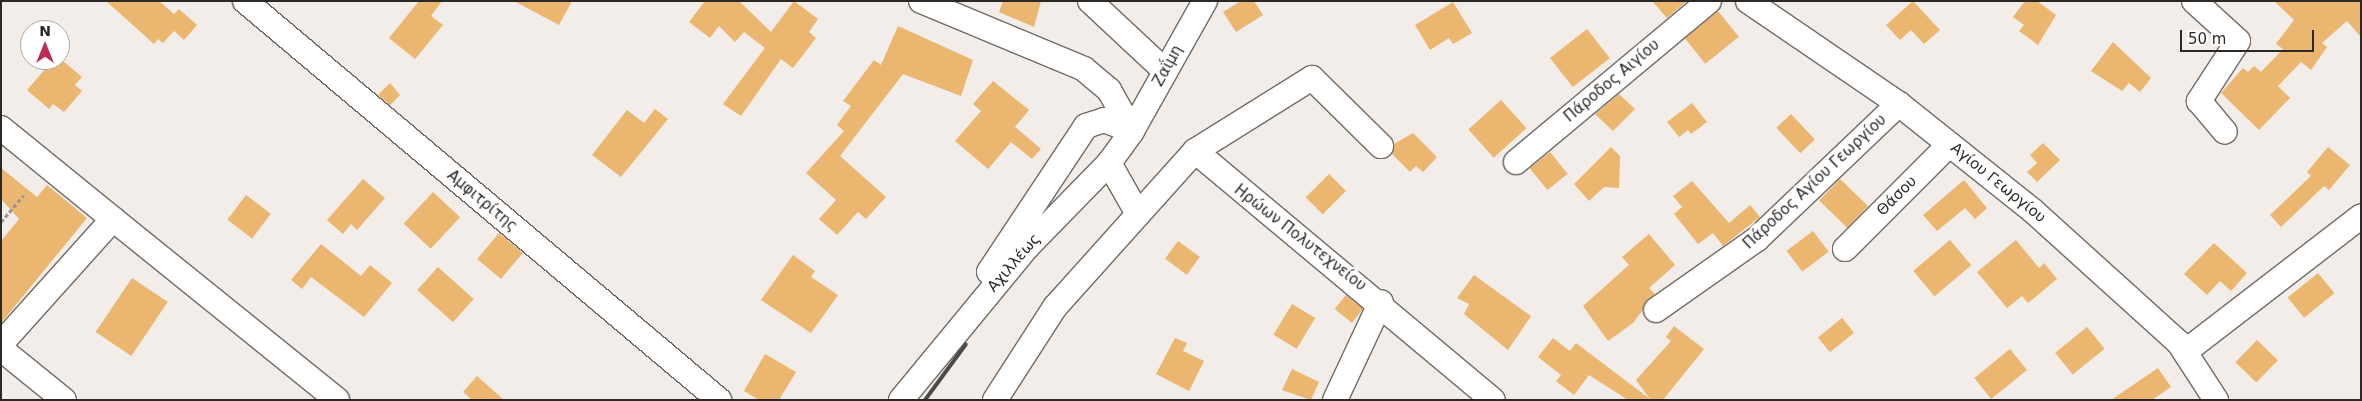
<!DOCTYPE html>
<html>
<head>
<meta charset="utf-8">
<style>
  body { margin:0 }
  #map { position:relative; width:2362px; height:401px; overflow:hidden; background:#f2ede8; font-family:"DejaVu Sans",sans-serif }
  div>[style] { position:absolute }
  .building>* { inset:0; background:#ebb670; transform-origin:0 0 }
  .path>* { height:3px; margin-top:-1.5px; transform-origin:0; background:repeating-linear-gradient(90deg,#9b9894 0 4px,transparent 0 6.5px) }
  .roads { filter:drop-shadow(1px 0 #716c67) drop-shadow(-1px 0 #716c67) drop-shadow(0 1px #716c67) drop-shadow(0 -1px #716c67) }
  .minor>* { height:24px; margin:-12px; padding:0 12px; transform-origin:12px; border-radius:12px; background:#fff }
  .rail>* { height:4px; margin:-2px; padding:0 2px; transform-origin:2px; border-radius:2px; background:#4c4b47 }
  span { translate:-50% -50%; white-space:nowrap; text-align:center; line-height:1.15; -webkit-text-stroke:4.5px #fff; paint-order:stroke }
  .street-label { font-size:15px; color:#2a2926 }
  .frame { position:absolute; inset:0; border:2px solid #2a2926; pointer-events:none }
  .north { position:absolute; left:20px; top:20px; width:50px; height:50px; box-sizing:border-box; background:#fff; border:1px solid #aaa9a8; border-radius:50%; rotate:0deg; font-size:14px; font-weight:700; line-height:20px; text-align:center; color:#2a2926 }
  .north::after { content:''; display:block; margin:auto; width:18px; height:22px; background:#bb2c57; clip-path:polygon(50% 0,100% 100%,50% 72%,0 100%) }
  .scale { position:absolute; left:2180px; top:30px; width:134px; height:22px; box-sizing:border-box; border:2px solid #2a2926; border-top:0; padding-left:6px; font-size:15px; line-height:18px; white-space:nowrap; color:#2a2926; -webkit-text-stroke:4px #fff; paint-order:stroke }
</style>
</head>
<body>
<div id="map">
  <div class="building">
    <div style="clip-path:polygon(106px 1px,159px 1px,174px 14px,179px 9px,197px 25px,184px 40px,174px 31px,163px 43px,158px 39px,154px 44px)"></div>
    <div style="clip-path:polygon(419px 1px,442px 1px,431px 16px,443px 25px,415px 59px,389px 38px)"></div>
    <div style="clip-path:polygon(514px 1px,572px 1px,559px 25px)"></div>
    <div style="clip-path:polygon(705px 1px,739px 1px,771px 32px,794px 1px,818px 19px,809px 32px,816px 38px,793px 68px,781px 59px,741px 116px,723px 104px,765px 48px,744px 32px,735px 42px,719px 26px,710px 38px,689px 22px)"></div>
    <div style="clip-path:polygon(1003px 1px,1041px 1px,1034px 27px,999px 12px)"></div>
    <div style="clip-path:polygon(1241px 1px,1254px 1px,1263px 15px,1236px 32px,1223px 12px)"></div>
    <div style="clip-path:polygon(1652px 1px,1687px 1px,1667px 18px)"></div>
    <div style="clip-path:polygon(1913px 1px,1940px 30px,1924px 44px,1911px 30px,1900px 40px,1886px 25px)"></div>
    <div style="clip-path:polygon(2025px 1px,2037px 1px,2056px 15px,2038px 45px,2019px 31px,2024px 25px,2013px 17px)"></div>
    <div style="clip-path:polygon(2274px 1px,2361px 1px,2361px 37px,2347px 21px,2322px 43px,2327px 47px,2311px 70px,2301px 62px,2278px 86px,2290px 98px,2259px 130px,2221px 93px,2243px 68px,2248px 72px,2254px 66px,2261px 72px,2283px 49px,2276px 44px,2294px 20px)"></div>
    <div style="clip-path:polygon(1453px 2px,1472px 33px,1453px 44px,1449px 38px,1430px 50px,1415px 25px)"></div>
    <div style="left:1718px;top:11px;width:33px;height:43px;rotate:51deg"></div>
    <div style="clip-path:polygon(898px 26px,973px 60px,961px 96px,903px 74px,840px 156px,886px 197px,866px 219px,858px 212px,837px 235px,819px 219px,836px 200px,806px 173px,844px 131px,837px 125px,851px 106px,843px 101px,874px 60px,881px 65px)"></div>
    <div style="left:1587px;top:29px;width:37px;height:47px;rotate:52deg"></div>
    <div style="clip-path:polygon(2113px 42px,2151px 78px,2140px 92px,2129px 83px,2122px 91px,2091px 71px)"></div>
    <div style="clip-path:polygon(37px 60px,62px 60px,82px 77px,75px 85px,82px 91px,64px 112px,53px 104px,49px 109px,27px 90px,46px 68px)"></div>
    <div style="clip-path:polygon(993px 81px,1029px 110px,1015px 127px,1041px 149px,1032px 159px,1011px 142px,988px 169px,955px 141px,981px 111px,973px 104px)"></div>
    <div style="clip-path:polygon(390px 83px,400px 95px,390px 105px,378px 95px)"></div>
    <div style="clip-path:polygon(1619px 94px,1635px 109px,1613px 131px,1595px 114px)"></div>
    <div style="left:1501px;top:100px;width:38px;height:44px;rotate:48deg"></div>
    <div style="clip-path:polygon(1692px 103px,1707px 122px,1691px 134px,1688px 130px,1679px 137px,1667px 122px)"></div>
    <div style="clip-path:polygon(655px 109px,668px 119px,621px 177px,592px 155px,627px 110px,644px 123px)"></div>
    <div style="left:1791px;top:114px;width:35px;height:20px;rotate:47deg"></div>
    <div style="clip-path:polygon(1413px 133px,1437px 157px,1423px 172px,1416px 166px,1410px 172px,1392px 154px,1394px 144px)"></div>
    <div style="clip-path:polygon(2043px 143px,2060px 160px,2037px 182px,2027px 172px,2037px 163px,2030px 155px)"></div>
    <div style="clip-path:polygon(1611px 147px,1620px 156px,1619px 188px,1604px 187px,1589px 201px,1574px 184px)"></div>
    <div style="clip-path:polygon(2328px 147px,2350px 165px,2329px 190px,2324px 186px,2281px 227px,2270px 215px,2311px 176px,2307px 172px)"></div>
    <div style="left:1550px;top:152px;width:28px;height:26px;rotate:51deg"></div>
    <div style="clip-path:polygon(1px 168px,37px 197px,47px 185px,87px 218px,1px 323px,1px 241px,19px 219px,1px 199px)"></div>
    <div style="left:1329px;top:174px;width:24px;height:33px;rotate:45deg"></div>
    <div style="clip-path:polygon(363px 179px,385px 198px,357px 230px,351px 224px,343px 234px,327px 220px)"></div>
    <div style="left:1840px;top:179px;width:39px;height:30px;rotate:44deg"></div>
    <div style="clip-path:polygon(1964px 180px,1987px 208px,1975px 219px,1965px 208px,1937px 231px,1923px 215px)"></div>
    <div style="clip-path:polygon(1692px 181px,1729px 223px,1750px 205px,1760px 217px,1723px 246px,1713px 233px,1698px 244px,1674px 214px,1682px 207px,1673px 196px)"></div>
    <div style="left:433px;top:192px;width:37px;height:43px;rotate:43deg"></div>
    <div style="left:246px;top:195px;width:31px;height:31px;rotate:37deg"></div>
    <div style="left:1813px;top:231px;width:26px;height:33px;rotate:53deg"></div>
    <div style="left:499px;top:233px;width:31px;height:34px;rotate:40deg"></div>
    <div style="clip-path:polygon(1649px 234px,1675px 265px,1649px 288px,1655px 294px,1633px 323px,1608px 341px,1583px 306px,1629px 265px,1622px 257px)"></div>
    <div style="left:1950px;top:240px;width:33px;height:48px;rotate:50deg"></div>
    <div style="clip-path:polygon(2016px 240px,2039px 268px,2044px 263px,2057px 279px,2028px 303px,2022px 296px,2007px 308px,1977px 272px)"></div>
    <div style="left:1178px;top:241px;width:27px;height:22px;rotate:36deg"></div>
    <div style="clip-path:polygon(2214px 243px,2247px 273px,2231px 291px,2220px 281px,2207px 295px,2184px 274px)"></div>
    <div style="clip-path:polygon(321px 244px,361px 276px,370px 265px,392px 283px,364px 317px,311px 277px,302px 289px,291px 280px)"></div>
    <div style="clip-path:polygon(793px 255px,815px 271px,811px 277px,838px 295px,811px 333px,761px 300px)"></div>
    <div style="left:438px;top:267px;width:48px;height:31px;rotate:42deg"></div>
    <div style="left:2318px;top:273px;width:26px;height:39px;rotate:51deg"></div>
    <div style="clip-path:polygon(1474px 275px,1531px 316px,1508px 350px,1464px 314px,1469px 304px,1457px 298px)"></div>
    <div style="left:132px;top:278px;width:43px;height:65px;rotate:34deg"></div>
    <div style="left:1346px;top:295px;width:22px;height:18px;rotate:39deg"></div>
    <div style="left:1292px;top:304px;width:27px;height:36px;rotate:31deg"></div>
    <div style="left:1842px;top:318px;width:19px;height:31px;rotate:51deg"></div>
    <div style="clip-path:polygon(1674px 326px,1704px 349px,1663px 400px,1628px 400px,1589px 375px,1574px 395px,1556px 381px,1561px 375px,1538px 357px,1553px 338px,1570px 351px,1576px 343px,1650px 399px,1636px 380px,1671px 341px,1666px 337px)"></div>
    <div style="left:2087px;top:327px;width:28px;height:41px;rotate:51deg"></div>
    <div style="clip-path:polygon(1175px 338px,1187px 343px,1183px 351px,1204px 361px,1189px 391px,1156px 374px)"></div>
    <div style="left:2257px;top:340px;width:29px;height:31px;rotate:44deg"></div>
    <div style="left:2010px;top:349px;width:27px;height:46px;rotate:51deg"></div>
    <div style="clip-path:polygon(765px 354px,796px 372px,779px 400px,759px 400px,744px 391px)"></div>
    <div style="clip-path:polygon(2158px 368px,2171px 387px,2152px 400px,2111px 400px)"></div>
    <div style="clip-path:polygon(1292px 369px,1319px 382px,1311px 400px,1282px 390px)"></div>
    <div style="clip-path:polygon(477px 376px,504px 400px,472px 400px,463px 392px)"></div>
  </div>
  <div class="path">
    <div style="left:1px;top:222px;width:35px;rotate:-50deg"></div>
  </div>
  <div class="roads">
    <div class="minor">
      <div style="left:245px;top:1px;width:620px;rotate:40.09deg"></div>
      <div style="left:921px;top:1px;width:177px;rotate:22.6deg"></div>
      <div style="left:1084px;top:69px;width:33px;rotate:40deg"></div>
      <div style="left:1109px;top:90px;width:47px;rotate:60.7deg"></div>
      <div style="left:1090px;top:1px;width:103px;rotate:43deg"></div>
      <div style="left:1748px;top:1px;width:183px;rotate:34.3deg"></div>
      <div style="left:1899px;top:104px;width:171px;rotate:38.6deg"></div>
      <div style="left:2033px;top:211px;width:197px;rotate:42.1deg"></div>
      <div style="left:2179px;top:343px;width:68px;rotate:57deg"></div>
      <div style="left:2194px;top:1px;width:59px;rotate:42.3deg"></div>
      <div style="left:2238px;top:41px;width:72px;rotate:123deg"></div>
      <div style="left:2199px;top:101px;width:40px;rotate:50deg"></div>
      <div style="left:1px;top:128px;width:144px;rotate:39.1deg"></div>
      <div style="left:113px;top:219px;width:168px;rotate:131.9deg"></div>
      <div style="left:1195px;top:151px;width:138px;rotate:-32deg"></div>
      <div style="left:1312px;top:78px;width:97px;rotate:44.6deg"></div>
      <div style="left:1516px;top:162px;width:251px;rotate:-39.8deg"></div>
      <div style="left:1109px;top:163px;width:59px;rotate:60.4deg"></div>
      <div style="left:113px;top:219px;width:288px;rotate:38.9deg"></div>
      <div style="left:1845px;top:249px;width:148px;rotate:-45deg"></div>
      <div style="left:989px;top:272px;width:175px;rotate:-56.4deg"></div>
      <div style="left:1086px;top:126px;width:19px;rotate:-18deg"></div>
      <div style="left:1104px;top:120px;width:30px;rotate:21deg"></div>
      <div style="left:1656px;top:310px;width:123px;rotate:-35.1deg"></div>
      <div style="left:1757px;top:239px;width:196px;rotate:-43.6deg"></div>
      <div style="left:1px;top:349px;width:81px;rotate:39deg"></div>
      <div style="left:2186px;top:351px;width:221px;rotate:-37.6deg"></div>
      <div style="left:901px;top:400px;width:198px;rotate:-50.5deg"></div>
      <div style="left:1027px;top:247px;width:117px;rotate:-45.7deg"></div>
      <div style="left:1109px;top:163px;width:39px;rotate:-54deg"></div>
      <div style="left:1132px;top:131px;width:149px;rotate:-60.7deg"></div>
      <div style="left:995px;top:400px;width:111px;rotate:-57.2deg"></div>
      <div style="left:1055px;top:307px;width:210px;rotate:-48.1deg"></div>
      <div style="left:1195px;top:151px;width:388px;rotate:39.9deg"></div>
      <div style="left:1335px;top:400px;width:108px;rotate:-64.9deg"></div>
    </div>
  </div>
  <div class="rail">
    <div style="left:925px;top:400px;width:69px;rotate:-53.8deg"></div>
  </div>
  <div class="street-label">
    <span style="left:1168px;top:66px;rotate:-61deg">Ζαΐμη</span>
    <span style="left:1612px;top:81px;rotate:-40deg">Πάροδος Αιγίου</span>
    <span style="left:1815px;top:182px;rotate:-43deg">Πάροδος Αγίου Γεωργίου</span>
    <span style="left:1998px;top:183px;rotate:39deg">Αγίου Γεωργίου</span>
    <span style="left:1897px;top:196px;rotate:-45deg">Θάσου</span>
    <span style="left:482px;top:201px;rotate:40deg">Αμφιτρίτης</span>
    <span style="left:1300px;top:238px;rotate:38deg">Ηρώων Πολυτεχνείου</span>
    <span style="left:1014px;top:263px;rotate:-49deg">Αχιλλέως</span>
  </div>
  <div class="frame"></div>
  <div class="north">N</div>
  <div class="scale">50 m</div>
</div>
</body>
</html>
